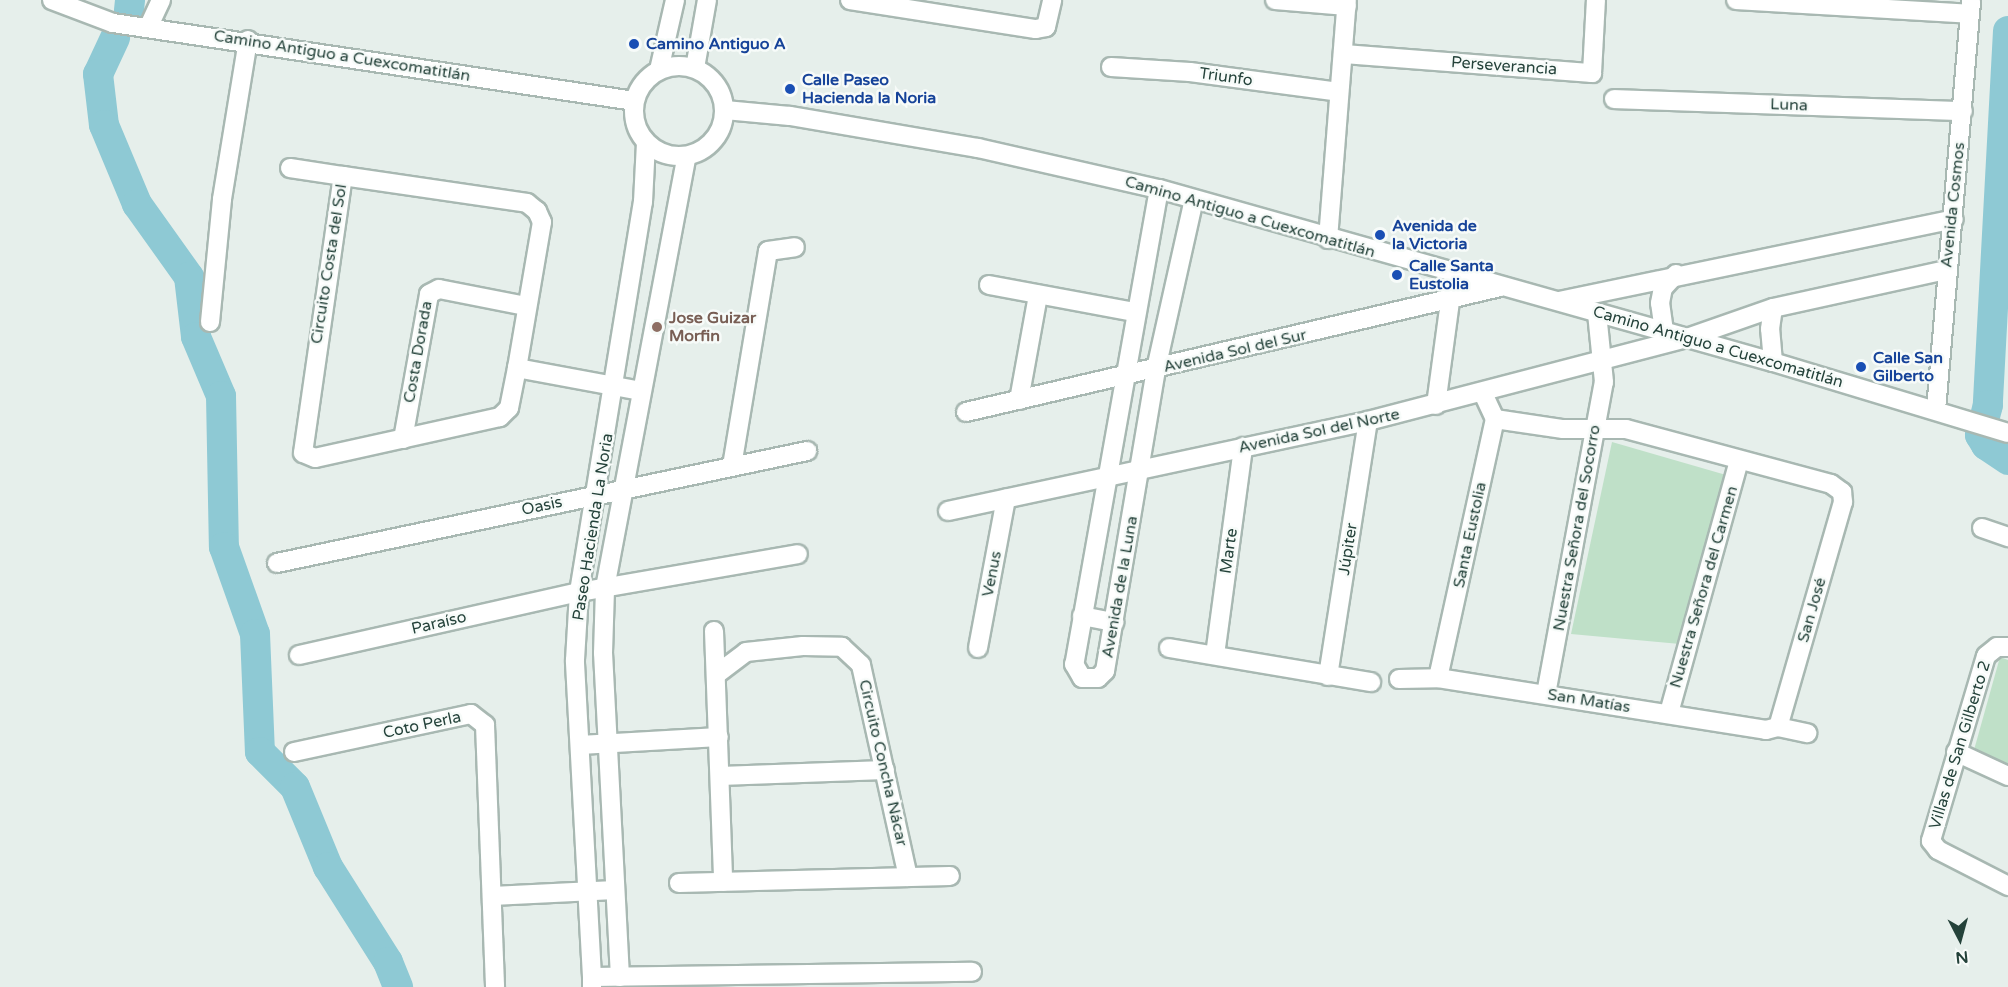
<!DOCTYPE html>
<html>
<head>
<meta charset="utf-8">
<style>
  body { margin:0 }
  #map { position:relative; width:2008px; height:987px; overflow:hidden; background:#e6efeb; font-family:"Varela Round",sans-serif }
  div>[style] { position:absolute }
  .green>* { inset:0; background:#bfe0c8 }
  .river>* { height:30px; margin:-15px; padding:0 15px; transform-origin:15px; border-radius:15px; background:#8ec9d4 }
  .roads { filter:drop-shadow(2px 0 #a8b8b2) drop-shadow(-2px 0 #a8b8b2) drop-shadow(0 2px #a8b8b2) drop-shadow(0 -2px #a8b8b2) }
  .minor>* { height:18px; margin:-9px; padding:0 9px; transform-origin:9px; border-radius:9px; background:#fff }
  .tertiary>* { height:18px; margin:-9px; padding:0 9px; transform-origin:9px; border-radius:9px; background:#fff }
  .tertiary>.ring { margin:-9px; padding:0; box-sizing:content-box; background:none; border:18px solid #fff; border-radius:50% }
  .dots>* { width:16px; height:16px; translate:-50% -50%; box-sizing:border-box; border:3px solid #f7fbf9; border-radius:50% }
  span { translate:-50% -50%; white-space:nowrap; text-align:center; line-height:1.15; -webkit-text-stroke:5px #f7fbf9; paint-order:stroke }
  .transit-label { font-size:16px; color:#164399; font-weight:700 }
  .left { translate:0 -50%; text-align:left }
  .street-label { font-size:16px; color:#24423a }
  .education-label { font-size:16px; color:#785e54; font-weight:700 }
  .north { position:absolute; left:1930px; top:909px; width:60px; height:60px; -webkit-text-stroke:4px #f7fbf9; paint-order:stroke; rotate:174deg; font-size:16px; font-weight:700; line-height:24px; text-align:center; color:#24423a }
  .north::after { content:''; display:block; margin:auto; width:21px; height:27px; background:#24423a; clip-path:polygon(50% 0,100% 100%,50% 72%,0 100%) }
</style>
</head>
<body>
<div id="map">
  <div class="green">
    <div style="clip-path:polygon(1612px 442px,1733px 477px,1680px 644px,1571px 634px)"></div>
    <div style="clip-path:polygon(2000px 657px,2008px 660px,2008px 767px,1974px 750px)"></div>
  </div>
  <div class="river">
    <div style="left:129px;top:10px;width:10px;rotate:-84deg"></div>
    <div style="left:2008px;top:31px;width:375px;rotate:93.1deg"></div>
    <div style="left:1988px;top:405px;width:31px;rotate:105deg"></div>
    <div style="left:1980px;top:435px;width:12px;rotate:59deg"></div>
    <div style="left:1986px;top:445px;width:27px;rotate:34deg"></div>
    <div style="left:115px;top:38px;width:40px;rotate:115deg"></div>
    <div style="left:98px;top:74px;width:51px;rotate:83.3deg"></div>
    <div style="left:104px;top:125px;width:86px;rotate:67.3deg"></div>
    <div style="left:137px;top:204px;width:90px;rotate:54.5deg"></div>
    <div style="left:189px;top:277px;width:60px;rotate:83.3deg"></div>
    <div style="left:196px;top:337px;width:64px;rotate:67deg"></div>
    <div style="left:221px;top:396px;width:151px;rotate:88.9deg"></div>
    <div style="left:224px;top:547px;width:92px;rotate:70.4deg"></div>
    <div style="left:255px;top:634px;width:118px;rotate:87.6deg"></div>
    <div style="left:260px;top:752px;width:49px;rotate:45deg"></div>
    <div style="left:295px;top:787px;width:87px;rotate:67.6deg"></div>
    <div style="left:328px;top:867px;width:112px;rotate:57.7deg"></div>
    <div style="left:388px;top:962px;width:27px;rotate:68deg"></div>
  </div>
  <div class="roads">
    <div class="minor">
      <div style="left:850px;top:0;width:188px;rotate:8.9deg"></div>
      <div style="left:1036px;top:29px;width:10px;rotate:-11deg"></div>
      <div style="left:1046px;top:27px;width:28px;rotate:-77deg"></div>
      <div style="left:1275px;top:0;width:72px;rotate:4.8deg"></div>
      <div style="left:1736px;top:0;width:233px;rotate:3.4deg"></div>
      <div style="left:148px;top:28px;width:31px;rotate:-65deg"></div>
      <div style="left:1344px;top:54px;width:249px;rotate:4.4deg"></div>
      <div style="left:1592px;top:73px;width:73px;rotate:-86.9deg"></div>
      <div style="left:1111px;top:67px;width:79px;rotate:3.6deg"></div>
      <div style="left:1190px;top:72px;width:150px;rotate:7.6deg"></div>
      <div style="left:1614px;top:99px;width:349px;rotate:2deg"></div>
      <div style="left:290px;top:168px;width:54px;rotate:8.6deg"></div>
      <div style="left:343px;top:176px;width:186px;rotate:8.3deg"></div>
      <div style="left:527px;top:203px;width:13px;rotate:39deg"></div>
      <div style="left:537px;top:211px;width:12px;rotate:66deg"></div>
      <div style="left:542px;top:222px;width:148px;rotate:99.7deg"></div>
      <div style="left:517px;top:368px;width:41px;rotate:101.3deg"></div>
      <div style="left:509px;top:408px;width:13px;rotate:135deg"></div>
      <div style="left:500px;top:417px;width:189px;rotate:167.5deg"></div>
      <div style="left:315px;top:458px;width:13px;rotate:-157deg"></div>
      <div style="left:303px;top:453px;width:280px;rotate:-81.8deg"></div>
      <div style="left:1328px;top:239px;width:240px;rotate:-85.5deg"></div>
      <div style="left:989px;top:285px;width:147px;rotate:10.5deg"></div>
      <div style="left:210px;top:322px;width:124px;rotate:-84.4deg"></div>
      <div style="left:222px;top:199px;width:161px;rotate:-80.7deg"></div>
      <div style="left:517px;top:368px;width:126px;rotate:10.5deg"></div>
      <div style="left:1019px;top:400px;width:107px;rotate:-79.7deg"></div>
      <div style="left:1436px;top:405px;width:105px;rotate:-82.3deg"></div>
      <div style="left:1495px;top:419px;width:69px;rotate:8.4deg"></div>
      <div style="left:1563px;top:429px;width:63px"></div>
      <div style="left:1626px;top:429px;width:212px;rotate:15deg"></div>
      <div style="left:1831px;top:484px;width:14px;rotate:36deg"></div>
      <div style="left:1842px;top:492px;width:10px;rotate:84deg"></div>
      <div style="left:1843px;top:502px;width:234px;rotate:106.1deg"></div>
      <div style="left:403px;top:439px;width:147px;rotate:-79.8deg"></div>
      <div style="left:429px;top:294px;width:11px;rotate:-27deg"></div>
      <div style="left:439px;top:289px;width:89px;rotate:11.1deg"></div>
      <div style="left:732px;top:466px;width:218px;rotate:-80.5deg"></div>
      <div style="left:768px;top:251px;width:27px;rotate:-8deg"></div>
      <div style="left:1982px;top:528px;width:28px;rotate:19deg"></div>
      <div style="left:277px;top:563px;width:542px;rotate:-11.93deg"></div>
      <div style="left:1082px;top:616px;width:33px;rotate:11deg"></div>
      <div style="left:714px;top:631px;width:251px;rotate:87.9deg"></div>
      <div style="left:2008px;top:647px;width:11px;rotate:180deg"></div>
      <div style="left:1997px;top:647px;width:14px;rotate:141deg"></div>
      <div style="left:1986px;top:656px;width:193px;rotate:106.6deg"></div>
      <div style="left:1931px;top:841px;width:11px;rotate:52deg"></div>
      <div style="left:1938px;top:850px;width:79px;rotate:27.2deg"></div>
      <div style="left:978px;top:648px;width:152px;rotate:-79.4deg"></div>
      <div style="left:1169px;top:648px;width:205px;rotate:9.6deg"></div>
      <div style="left:299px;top:655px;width:287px;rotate:-12.7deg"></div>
      <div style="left:579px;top:592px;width:222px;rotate:-9.8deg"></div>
      <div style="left:1215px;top:655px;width:210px;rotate:-82.3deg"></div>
      <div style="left:717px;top:674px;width:36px;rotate:-37deg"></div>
      <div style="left:746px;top:652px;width:57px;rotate:-6deg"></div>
      <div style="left:803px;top:646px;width:39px;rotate:1deg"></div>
      <div style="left:842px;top:647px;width:26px;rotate:43deg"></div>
      <div style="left:861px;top:665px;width:217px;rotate:77.5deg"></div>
      <div style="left:1328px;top:676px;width:258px;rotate:-81.1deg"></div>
      <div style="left:1438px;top:678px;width:265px;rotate:-77.6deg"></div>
      <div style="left:1495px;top:419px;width:29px;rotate:-115deg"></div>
      <div style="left:1399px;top:679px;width:39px;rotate:-1deg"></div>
      <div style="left:1438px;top:678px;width:332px;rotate:9deg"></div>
      <div style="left:1766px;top:730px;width:12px;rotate:-14deg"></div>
      <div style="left:1778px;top:727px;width:30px;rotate:12deg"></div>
      <div style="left:1546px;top:694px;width:317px;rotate:-79.5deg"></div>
      <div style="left:1604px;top:382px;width:69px;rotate:-95.8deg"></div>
      <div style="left:1669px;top:713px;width:262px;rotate:-74.5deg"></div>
      <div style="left:580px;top:745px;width:139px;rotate:-3.3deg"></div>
      <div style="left:294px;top:752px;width:181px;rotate:-12.1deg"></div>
      <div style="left:471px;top:714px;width:18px;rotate:38deg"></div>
      <div style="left:485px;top:725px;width:262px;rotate:87.8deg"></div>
      <div style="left:1956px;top:752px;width:57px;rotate:24.8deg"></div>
      <div style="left:720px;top:776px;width:165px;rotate:-2.1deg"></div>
      <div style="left:679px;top:883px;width:271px;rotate:-1.5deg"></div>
      <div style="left:492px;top:896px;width:123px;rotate:-2.8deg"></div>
      <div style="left:592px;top:987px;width:10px;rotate:-90deg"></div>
      <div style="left:592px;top:977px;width:380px;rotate:-0.8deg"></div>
    </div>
    <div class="tertiary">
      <div style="left:52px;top:0;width:65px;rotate:20.7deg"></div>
      <div style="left:113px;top:23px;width:527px;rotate:8.51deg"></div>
      <div class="ring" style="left:634px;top:66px;width:72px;height:72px"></div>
      <div style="left:695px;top:68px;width:69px;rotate:-80deg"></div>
      <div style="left:659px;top:70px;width:72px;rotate:-77.1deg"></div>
      <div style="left:725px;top:110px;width:65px;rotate:5.3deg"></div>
      <div style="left:790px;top:116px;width:191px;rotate:9.7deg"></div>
      <div style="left:978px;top:148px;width:186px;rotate:12.8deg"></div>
      <div style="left:1159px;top:189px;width:638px;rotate:15.74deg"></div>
      <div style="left:1773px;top:362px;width:245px;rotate:16.8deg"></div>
      <div style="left:1159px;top:189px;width:483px;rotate:100.1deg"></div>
      <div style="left:1074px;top:664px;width:16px;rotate:60deg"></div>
      <div style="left:1082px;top:678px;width:16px"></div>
      <div style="left:1098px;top:678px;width:10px;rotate:-45deg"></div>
      <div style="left:1105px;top:671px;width:306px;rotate:-80.4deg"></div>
      <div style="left:1156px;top:369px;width:174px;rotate:-77.4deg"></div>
      <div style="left:1559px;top:301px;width:403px;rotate:-11.7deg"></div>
      <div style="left:1664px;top:331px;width:28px;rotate:-98deg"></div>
      <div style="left:1660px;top:303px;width:15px;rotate:-79deg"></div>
      <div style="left:1663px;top:288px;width:19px;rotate:-47deg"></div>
      <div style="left:1773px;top:362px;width:33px;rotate:-95deg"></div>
      <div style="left:1770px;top:329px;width:21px;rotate:-82deg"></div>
      <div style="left:1936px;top:410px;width:411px;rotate:-85.1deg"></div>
      <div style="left:966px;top:412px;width:548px;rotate:-13.17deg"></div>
      <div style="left:948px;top:511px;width:430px;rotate:-12.1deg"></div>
      <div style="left:1368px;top:421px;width:330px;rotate:-14.6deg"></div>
      <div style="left:1687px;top:338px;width:91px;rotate:-19.2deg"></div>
      <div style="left:1773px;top:308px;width:177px;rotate:-12.4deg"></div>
      <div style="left:592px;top:977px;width:317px;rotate:-93.1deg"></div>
      <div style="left:575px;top:660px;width:68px;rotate:-86.6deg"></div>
      <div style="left:579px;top:592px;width:395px;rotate:-80.7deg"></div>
      <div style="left:643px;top:202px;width:60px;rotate:-87.1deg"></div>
      <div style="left:620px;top:977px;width:324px;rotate:-93deg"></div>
      <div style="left:603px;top:653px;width:65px;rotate:-88.2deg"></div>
      <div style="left:605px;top:588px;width:440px;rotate:-79.3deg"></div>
    </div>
  </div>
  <div class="dots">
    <div style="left:634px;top:44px;background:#1a4fb4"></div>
    <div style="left:790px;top:89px;background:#1a4fb4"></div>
    <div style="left:1380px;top:235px;background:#1a4fb4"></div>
    <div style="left:1397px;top:275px;background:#1a4fb4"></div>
    <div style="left:657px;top:327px;background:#8d6e63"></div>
    <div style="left:1861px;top:367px;background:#1a4fb4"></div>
  </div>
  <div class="transit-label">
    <span class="left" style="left:646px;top:44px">Camino Antiguo A</span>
    <span class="left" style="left:802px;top:89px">Calle Paseo<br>Hacienda la Noria</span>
    <span class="left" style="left:1392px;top:235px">Avenida de<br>la Victoria</span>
    <span class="left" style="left:1409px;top:275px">Calle Santa<br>Eustolia</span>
    <span class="left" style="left:1873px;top:367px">Calle San<br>Gilberto</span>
  </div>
  <div class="street-label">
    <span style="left:342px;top:56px;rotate:9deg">Camino Antiguo a Cuexcomatitlán</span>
    <span style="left:1504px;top:66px;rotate:4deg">Perseverancia</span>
    <span style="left:1226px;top:77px;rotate:8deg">Triunfo</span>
    <span style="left:1789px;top:105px;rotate:2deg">Luna</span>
    <span style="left:1953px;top:205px;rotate:-84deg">Avenida Cosmos</span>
    <span style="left:1250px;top:217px;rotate:16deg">Camino Antiguo a Cuexcomatitlán</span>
    <span style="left:329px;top:264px;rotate:-81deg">Circuito Costa del Sol</span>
    <span style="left:1718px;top:347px;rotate:16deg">Camino Antiguo a Cuexcomatitlán</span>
    <span style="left:1235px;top:351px;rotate:-13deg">Avenida Sol del Sur</span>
    <span style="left:418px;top:352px;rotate:-80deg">Costa Dorada</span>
    <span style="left:1319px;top:431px;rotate:-12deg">Avenida Sol del Norte</span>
    <span style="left:542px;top:506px;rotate:-12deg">Oasis</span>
    <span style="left:593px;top:527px;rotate:-81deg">Paseo Hacienda La Noria</span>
    <span style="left:1577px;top:528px;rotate:-80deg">Nuestra Señora del Socorro</span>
    <span style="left:1470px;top:535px;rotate:-78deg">Santa Eustolia</span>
    <span style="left:1348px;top:549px;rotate:-81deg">Júpiter</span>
    <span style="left:1229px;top:551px;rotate:-82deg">Marte</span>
    <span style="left:992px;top:574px;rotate:-79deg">Venus</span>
    <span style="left:1120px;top:587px;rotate:-80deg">Avenida de la Luna</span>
    <span style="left:1704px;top:587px;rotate:-74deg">Nuestra Señora del Carmen</span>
    <span style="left:1812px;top:610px;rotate:-74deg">San José</span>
    <span style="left:439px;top:623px;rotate:-13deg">Paraíso</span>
    <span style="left:1589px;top:701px;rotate:9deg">San Matías</span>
    <span style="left:422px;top:725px;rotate:-12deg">Coto Perla</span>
    <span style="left:1960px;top:745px;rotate:-73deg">Villas de San Gilberto 2</span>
    <span style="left:883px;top:763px;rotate:77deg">Circuito Concha Nácar</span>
  </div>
  <div class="education-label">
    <span class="left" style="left:669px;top:327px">Jose Guizar<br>Morfin</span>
  </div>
  <div class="north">N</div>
</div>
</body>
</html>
